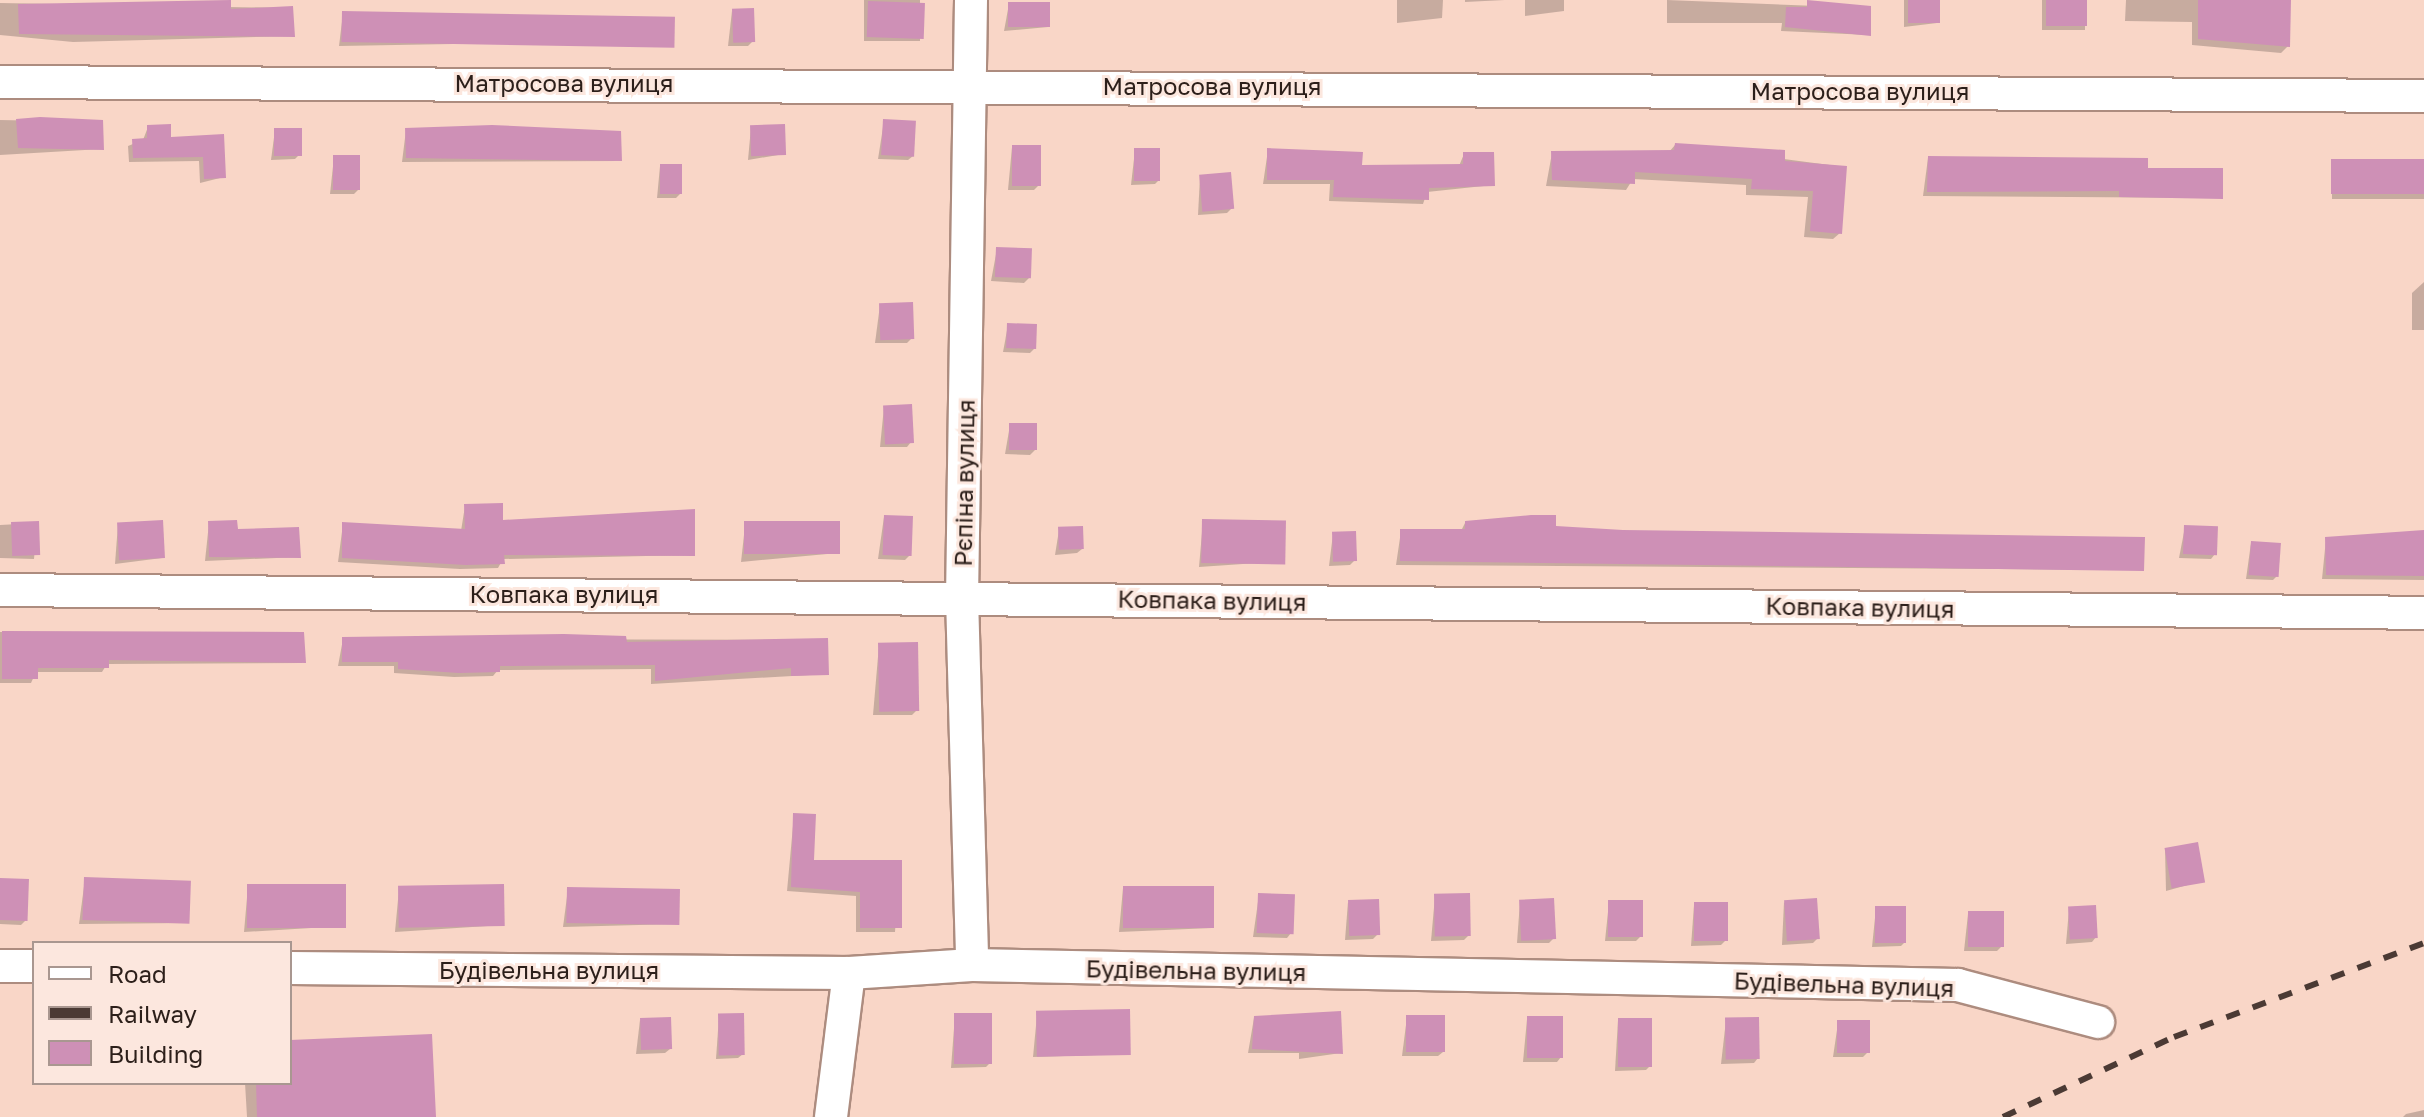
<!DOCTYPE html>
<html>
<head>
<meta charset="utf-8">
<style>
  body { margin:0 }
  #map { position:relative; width:2424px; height:1117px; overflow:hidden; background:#f9d6c7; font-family:"Golos Text",sans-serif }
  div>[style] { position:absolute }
  .shadow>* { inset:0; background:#0003; transform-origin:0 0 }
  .building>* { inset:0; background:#ce90b6; transform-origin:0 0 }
  .roads { filter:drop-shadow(2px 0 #ad8c7f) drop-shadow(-2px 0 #ad8c7f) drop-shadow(0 2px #ad8c7f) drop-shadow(0 -2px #ad8c7f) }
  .minor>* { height:32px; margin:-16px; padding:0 16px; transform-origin:16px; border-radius:16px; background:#fff }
  .rail>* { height:6px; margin-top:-3px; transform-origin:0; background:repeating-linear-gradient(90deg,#4b3a34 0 14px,transparent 0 28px) }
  span { translate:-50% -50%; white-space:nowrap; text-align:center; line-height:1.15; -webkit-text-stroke:6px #fce7de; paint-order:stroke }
  .street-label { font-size:24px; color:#2c1f1a }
  .legend { position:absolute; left:32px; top:941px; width:260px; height:144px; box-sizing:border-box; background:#fce7de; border:2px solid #a99790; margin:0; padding:10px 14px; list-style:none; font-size:24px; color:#2c1f1a }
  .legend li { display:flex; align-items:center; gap:16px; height:40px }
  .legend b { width:40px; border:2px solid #a99790 }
</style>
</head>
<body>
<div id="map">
  <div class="shadow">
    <div style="left:864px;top:0;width:56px;height:41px"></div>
    <div style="clip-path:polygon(1397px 0,1443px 0,1442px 18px,1397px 23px)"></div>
    <div style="clip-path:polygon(1465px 0,1505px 0,1465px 2px)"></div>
    <div style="clip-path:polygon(1525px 0,1564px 0,1564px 11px,1525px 16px)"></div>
    <div style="clip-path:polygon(1667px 0,1869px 8px,1869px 35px,1781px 31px,1782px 23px,1667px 23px)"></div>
    <div style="clip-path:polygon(1904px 0,1938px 0,1937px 23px,1904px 27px)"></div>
    <div style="left:2042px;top:0;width:43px;height:30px"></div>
    <div style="clip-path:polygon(2126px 0,2289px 0,2288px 46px,2281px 53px,2192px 45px,2192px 22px,2125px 21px)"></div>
    <div style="clip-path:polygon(0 3px,291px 8px,293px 36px,73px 42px,0 35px)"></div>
    <div style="clip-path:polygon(1009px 4px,1048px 27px,1004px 31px)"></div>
    <div style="clip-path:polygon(732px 11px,753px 41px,748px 46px,728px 46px)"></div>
    <div style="clip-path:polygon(343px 13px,675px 40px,339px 46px)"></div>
    <div style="clip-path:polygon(0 120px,101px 122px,102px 149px,0 155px)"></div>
    <div style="clip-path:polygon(884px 121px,913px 156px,908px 160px,878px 159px)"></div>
    <div style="clip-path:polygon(148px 127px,169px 139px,222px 136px,224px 177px,200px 183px,199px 161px,129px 162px,128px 146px,143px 140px)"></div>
    <div style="clip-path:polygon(751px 127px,784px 154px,748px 160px)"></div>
    <div style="clip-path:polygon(275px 130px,300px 154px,295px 159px,271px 160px)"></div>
    <div style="clip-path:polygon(406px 130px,620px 161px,402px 162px)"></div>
    <div style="clip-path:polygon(1675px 145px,1845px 167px,1840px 233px,1833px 239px,1804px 237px,1808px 197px,1746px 195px,1746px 185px,1633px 179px,1626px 190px,1546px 186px,1552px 153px,1669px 152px)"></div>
    <div style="clip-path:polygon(1012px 147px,1039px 185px,1034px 190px,1008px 190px)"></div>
    <div style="clip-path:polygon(1135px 150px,1159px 180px,1155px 184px,1131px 185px)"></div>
    <div style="clip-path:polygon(1268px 150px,1360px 168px,1459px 166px,1464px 154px,1493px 185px,1427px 192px,1423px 204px,1329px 201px,1330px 184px,1263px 184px)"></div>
    <div style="clip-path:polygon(334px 157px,358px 190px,354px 194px,330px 194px)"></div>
    <div style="clip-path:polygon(1928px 158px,2146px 170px,2221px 198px,1923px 196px)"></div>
    <div style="left:2424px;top:162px;width:37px;height:92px;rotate:90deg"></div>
    <div style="clip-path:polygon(660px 166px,681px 193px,676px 198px,657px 198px)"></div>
    <div style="clip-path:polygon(1200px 177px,1232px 208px,1227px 213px,1198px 215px)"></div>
    <div style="clip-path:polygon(997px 249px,1029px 278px,1024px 283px,991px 281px)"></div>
    <div style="clip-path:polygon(2424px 282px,2424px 330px,2412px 330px,2412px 293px)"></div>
    <div style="clip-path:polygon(880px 305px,912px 338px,907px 343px,875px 343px)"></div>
    <div style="clip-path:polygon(1008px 325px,1035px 348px,1030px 353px,1003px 352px)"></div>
    <div style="clip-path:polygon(884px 407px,911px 442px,907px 447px,880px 447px)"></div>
    <div style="clip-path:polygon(1010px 425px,1035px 450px,1030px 455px,1005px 454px)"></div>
    <div style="clip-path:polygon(465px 506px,501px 523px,693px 555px,503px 559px,498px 568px,460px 569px,338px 562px,343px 524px,461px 531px)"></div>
    <div style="clip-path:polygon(884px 517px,910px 555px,905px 560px,878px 559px)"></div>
    <div style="clip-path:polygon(1203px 521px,1285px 561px,1199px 567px)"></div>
    <div style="clip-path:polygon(37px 523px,34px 559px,0 558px,0 525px)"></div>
    <div style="clip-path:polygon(209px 523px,236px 531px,299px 557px,205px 561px)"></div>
    <div style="clip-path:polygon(1465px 523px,1554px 528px,2143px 570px,1396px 565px,1401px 531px,1461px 531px)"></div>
    <div style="clip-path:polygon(118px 524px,162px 558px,115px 564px)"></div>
    <div style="clip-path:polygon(745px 526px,838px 553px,741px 562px)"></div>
    <div style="clip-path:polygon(2185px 527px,2215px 554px,2211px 559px,2179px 558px)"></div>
    <div style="clip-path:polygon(1059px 530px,1082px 549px,1077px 553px,1055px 555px)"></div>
    <div style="clip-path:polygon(2424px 532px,2424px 580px,2322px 579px,2326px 539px)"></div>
    <div style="clip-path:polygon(1333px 534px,1355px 560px,1350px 565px,1329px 566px)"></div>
    <div style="clip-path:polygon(2251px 543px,2278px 575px,2273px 580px,2246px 579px)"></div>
    <div style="clip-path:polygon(0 632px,302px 634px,302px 663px,107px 664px,102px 672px,36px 672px,31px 683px,0 683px)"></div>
    <div style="clip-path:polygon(343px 639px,826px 640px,827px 674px,651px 684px,651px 669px,498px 670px,493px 676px,454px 677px,394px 673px,394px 666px,338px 666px)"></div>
    <div style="clip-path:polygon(879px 645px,917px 710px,912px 715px,873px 715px)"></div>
    <div style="clip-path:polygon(794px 815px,812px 862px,900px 862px,895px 932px,856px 932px,856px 896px,787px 891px)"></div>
    <div style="clip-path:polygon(2165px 849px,2202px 881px,2166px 891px)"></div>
    <div style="clip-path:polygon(85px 879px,187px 923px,79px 924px)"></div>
    <div style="clip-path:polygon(0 880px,26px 920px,21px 925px,0 924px)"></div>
    <div style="clip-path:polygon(248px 886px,344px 926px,244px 932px)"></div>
    <div style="clip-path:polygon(1123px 888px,1212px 928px,1119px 932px)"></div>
    <div style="clip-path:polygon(399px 889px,503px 925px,395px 932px)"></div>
    <div style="clip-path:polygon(568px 889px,677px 924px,563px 927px)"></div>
    <div style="clip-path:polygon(1259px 895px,1291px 933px,1287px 938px,1253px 937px)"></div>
    <div style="clip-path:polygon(1435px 896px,1469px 935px,1464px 940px,1431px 941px)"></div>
    <div style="clip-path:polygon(1520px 901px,1554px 938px,1549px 943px,1517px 943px)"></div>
    <div style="clip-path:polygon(1348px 902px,1378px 934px,1373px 939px,1345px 940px)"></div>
    <div style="clip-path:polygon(1609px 902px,1641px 936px,1636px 941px,1605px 941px)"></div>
    <div style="clip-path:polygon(1784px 902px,1818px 938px,1813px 943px,1782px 945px)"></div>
    <div style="clip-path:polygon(1694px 905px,1726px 940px,1721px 945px,1691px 946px)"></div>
    <div style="clip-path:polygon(1876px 908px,1905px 942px,1901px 946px,1872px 947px)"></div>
    <div style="clip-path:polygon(2069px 909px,2096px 937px,2092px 942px,2066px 944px)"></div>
    <div style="clip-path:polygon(1968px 914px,2002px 946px,1997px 951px,1964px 951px)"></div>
    <div style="clip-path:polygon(955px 1015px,990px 1063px,986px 1067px,951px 1068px)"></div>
    <div style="clip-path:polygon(1037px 1015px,1129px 1054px,1033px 1057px)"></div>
    <div style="clip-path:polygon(719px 1016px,743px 1054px,738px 1058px,716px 1059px)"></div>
    <div style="clip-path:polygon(1407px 1017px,1443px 1052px,1438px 1056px,1402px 1056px)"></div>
    <div style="clip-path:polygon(1254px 1018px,1341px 1053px,1299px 1059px,1299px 1053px,1248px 1053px)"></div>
    <div style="clip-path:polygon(1527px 1019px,1561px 1057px,1557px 1062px,1523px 1062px)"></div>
    <div style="clip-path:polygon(640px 1020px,670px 1049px,665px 1053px,636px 1054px)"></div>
    <div style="clip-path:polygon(1618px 1020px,1651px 1065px,1646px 1070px,1615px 1071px)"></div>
    <div style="clip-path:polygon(1726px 1020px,1758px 1058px,1754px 1063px,1721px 1064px)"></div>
    <div style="clip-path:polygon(1838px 1023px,1868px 1052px,1863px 1057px,1833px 1057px)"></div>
    <div style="clip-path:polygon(290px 1042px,434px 1117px,247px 1117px,245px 1083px,290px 1083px)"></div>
    <div style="clip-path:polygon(2424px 1110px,2424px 1117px,2403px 1117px,2406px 1114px)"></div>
  </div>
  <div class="building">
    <div style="clip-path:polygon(231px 0,231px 9px,293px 6px,295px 37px,19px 34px,18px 4px)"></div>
    <div style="clip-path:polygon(1807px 0,1871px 6px,1871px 36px,1785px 27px,1786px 7px,1807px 7px)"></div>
    <div style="left:1908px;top:0;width:32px;height:23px"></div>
    <div style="left:2046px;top:0;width:41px;height:26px"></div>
    <div style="clip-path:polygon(2198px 0,2291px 0,2290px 47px,2198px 39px)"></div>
    <div style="left:868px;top:1px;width:57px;height:36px;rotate:2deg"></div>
    <div style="left:1008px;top:2px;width:42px;height:25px"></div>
    <div style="left:754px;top:8px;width:34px;height:22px;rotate:88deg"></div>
    <div style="left:342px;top:11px;width:333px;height:31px;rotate:1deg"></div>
    <div style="clip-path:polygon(40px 117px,103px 120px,104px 150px,18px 148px,16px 119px)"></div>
    <div style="left:883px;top:119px;width:33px;height:36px;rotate:3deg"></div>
    <div style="clip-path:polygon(171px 124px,171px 137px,224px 134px,226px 178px,204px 179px,203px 157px,133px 158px,132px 139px,147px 138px,147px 125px)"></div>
    <div style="left:785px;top:124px;width:31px;height:35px;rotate:88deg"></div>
    <div style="clip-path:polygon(492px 125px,621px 131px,622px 161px,406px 158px,405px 128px)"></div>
    <div style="left:274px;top:128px;width:28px;height:28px"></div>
    <div style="clip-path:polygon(1675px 143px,1785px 150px,1785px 161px,1847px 166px,1842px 234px,1810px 231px,1813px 191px,1751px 189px,1752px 179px,1635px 172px,1635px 184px,1552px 180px,1551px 151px,1674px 150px)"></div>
    <div style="left:1012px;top:145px;width:29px;height:41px"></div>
    <div style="left:1134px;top:148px;width:26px;height:33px"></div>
    <div style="clip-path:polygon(1267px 148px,1363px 152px,1362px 165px,1463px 164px,1463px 152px,1494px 152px,1495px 186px,1429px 188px,1429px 200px,1333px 197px,1334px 180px,1267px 180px)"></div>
    <div style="left:333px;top:155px;width:27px;height:35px"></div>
    <div style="clip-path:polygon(1928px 156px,2148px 158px,2148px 168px,2223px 168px,2223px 199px,2119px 197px,2119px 191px,1927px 192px)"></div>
    <div style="left:2424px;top:159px;width:35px;height:93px;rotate:90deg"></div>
    <div style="left:660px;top:164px;width:22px;height:30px"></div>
    <div style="left:1231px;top:172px;width:37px;height:32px;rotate:85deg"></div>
    <div style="left:996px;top:247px;width:36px;height:30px;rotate:2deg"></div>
    <div style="left:913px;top:302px;width:37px;height:34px;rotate:88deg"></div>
    <div style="left:1007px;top:323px;width:30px;height:25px;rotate:2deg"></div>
    <div style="left:912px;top:404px;width:39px;height:29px;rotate:87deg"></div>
    <div style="left:1009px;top:423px;width:28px;height:27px"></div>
    <div style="clip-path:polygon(503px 503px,503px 520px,695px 509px,695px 556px,504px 555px,505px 564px,466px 565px,342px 558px,342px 522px,465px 529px,464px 504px)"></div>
    <div style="left:884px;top:515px;width:29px;height:40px;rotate:2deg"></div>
    <div style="clip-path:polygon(1531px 515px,1556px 515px,1556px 526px,1623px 530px,2145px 537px,2144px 571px,1400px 561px,1400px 529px,1465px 529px,1465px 521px)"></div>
    <div style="left:1202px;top:519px;width:84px;height:44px;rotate:1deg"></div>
    <div style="left:163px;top:520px;width:38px;height:46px;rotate:87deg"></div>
    <div style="clip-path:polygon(237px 520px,238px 529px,299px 527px,301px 558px,209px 557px,208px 521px)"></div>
    <div style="left:39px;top:521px;width:34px;height:28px;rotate:88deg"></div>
    <div style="left:840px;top:521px;width:33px;height:96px;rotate:90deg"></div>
    <div style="left:2184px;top:525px;width:34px;height:29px;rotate:2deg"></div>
    <div style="left:1083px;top:526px;width:23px;height:25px;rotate:88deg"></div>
    <div style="clip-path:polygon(2424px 530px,2424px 576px,2326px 575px,2325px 537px)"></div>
    <div style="left:1356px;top:531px;width:30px;height:24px;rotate:88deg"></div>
    <div style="left:2251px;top:541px;width:30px;height:34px;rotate:4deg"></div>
    <div style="clip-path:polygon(2px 631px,304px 632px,306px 663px,109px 660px,109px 668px,38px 668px,38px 679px,2px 679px)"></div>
    <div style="clip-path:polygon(564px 634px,626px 636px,627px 642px,828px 638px,829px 675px,791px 676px,791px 668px,655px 681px,655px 665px,500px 666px,500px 672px,459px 673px,398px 669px,398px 662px,342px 662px,342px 637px)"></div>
    <div style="left:918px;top:642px;width:69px;height:40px;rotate:89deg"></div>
    <div style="clip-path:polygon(793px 813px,816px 814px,814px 860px,902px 860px,902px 928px,860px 928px,860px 892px,791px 887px)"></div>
    <div style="left:2198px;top:842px;width:41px;height:34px;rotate:80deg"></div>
    <div style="left:84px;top:877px;width:107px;height:43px;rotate:2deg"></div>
    <div style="left:0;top:878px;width:29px;height:42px;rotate:2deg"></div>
    <div style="left:247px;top:884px;width:99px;height:44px"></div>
    <div style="left:504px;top:884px;width:42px;height:106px;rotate:89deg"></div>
    <div style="left:1123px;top:886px;width:91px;height:42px"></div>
    <div style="left:567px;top:887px;width:113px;height:36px;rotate:1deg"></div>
    <div style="left:1258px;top:893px;width:37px;height:40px;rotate:2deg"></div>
    <div style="left:1470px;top:893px;width:43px;height:36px;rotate:89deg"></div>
    <div style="left:1554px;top:898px;width:41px;height:35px;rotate:87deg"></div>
    <div style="left:1817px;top:898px;width:41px;height:33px;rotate:86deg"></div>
    <div style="left:1379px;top:899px;width:36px;height:31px;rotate:88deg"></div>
    <div style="left:1608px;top:900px;width:35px;height:37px"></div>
    <div style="left:1728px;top:902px;width:39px;height:34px;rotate:90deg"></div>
    <div style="left:2096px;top:905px;width:33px;height:28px;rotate:87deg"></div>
    <div style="left:1875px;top:906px;width:31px;height:37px"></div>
    <div style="left:2004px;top:911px;width:36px;height:36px;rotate:90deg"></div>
    <div style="left:1130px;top:1009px;width:46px;height:94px;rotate:89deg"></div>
    <div style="clip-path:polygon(1341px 1011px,1343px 1054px,1252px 1049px,1254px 1016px)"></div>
    <div style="left:744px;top:1013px;width:42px;height:26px;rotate:89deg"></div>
    <div style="left:954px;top:1013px;width:38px;height:51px"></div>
    <div style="left:1406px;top:1015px;width:39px;height:37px"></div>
    <div style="left:1563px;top:1016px;width:42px;height:36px;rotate:90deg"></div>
    <div style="left:671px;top:1017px;width:32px;height:31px;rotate:88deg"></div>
    <div style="left:1759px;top:1017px;width:42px;height:34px;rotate:89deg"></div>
    <div style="left:1618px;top:1018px;width:34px;height:49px"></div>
    <div style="left:1870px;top:1020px;width:33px;height:33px;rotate:90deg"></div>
    <div style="clip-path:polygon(432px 1034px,436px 1117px,257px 1117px,256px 1083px,290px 1083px,290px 1040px)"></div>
  </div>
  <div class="roads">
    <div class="minor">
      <div style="left:971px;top:0;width:597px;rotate:90.86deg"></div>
      <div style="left:962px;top:597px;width:368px;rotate:88.4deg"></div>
      <div style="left:0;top:82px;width:2424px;rotate:0.33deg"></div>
      <div style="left:0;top:590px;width:2424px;rotate:0.54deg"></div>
      <div style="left:0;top:966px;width:34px"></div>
      <div style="left:290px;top:968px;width:559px;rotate:0.51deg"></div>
      <div style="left:849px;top:973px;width:123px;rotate:-3.7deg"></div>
      <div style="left:972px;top:965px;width:986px;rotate:1.16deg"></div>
      <div style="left:1958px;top:985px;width:145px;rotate:14.8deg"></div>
      <div style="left:831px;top:1117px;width:145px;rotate:-82.9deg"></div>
    </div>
  </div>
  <div class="rail">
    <div style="left:2003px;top:1117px;width:189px;rotate:-25.1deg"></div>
    <div style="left:2174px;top:1037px;width:267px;rotate:-20.6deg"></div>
  </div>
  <div class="street-label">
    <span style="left:564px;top:83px">Матросова вулиця</span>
    <span style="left:1212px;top:86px">Матросова вулиця</span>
    <span style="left:1860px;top:91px">Матросова вулиця</span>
    <span style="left:964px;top:483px;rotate:-89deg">Рєпіна вулиця</span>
    <span style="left:564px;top:594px">Ковпака вулиця</span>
    <span style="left:1212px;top:600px;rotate:1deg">Ковпака вулиця</span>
    <span style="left:1860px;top:607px;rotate:1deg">Ковпака вулиця</span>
    <span style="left:549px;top:970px">Будівельна вулиця</span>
    <span style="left:1196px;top:970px;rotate:1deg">Будівельна вулиця</span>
    <span style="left:1844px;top:984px;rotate:2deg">Будівельна вулиця</span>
  </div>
  <ul class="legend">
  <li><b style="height:10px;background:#fff"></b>Road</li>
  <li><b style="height:10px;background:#4b3a34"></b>Railway</li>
  <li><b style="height:22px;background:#ce90b6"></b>Building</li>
  </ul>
</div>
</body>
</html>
